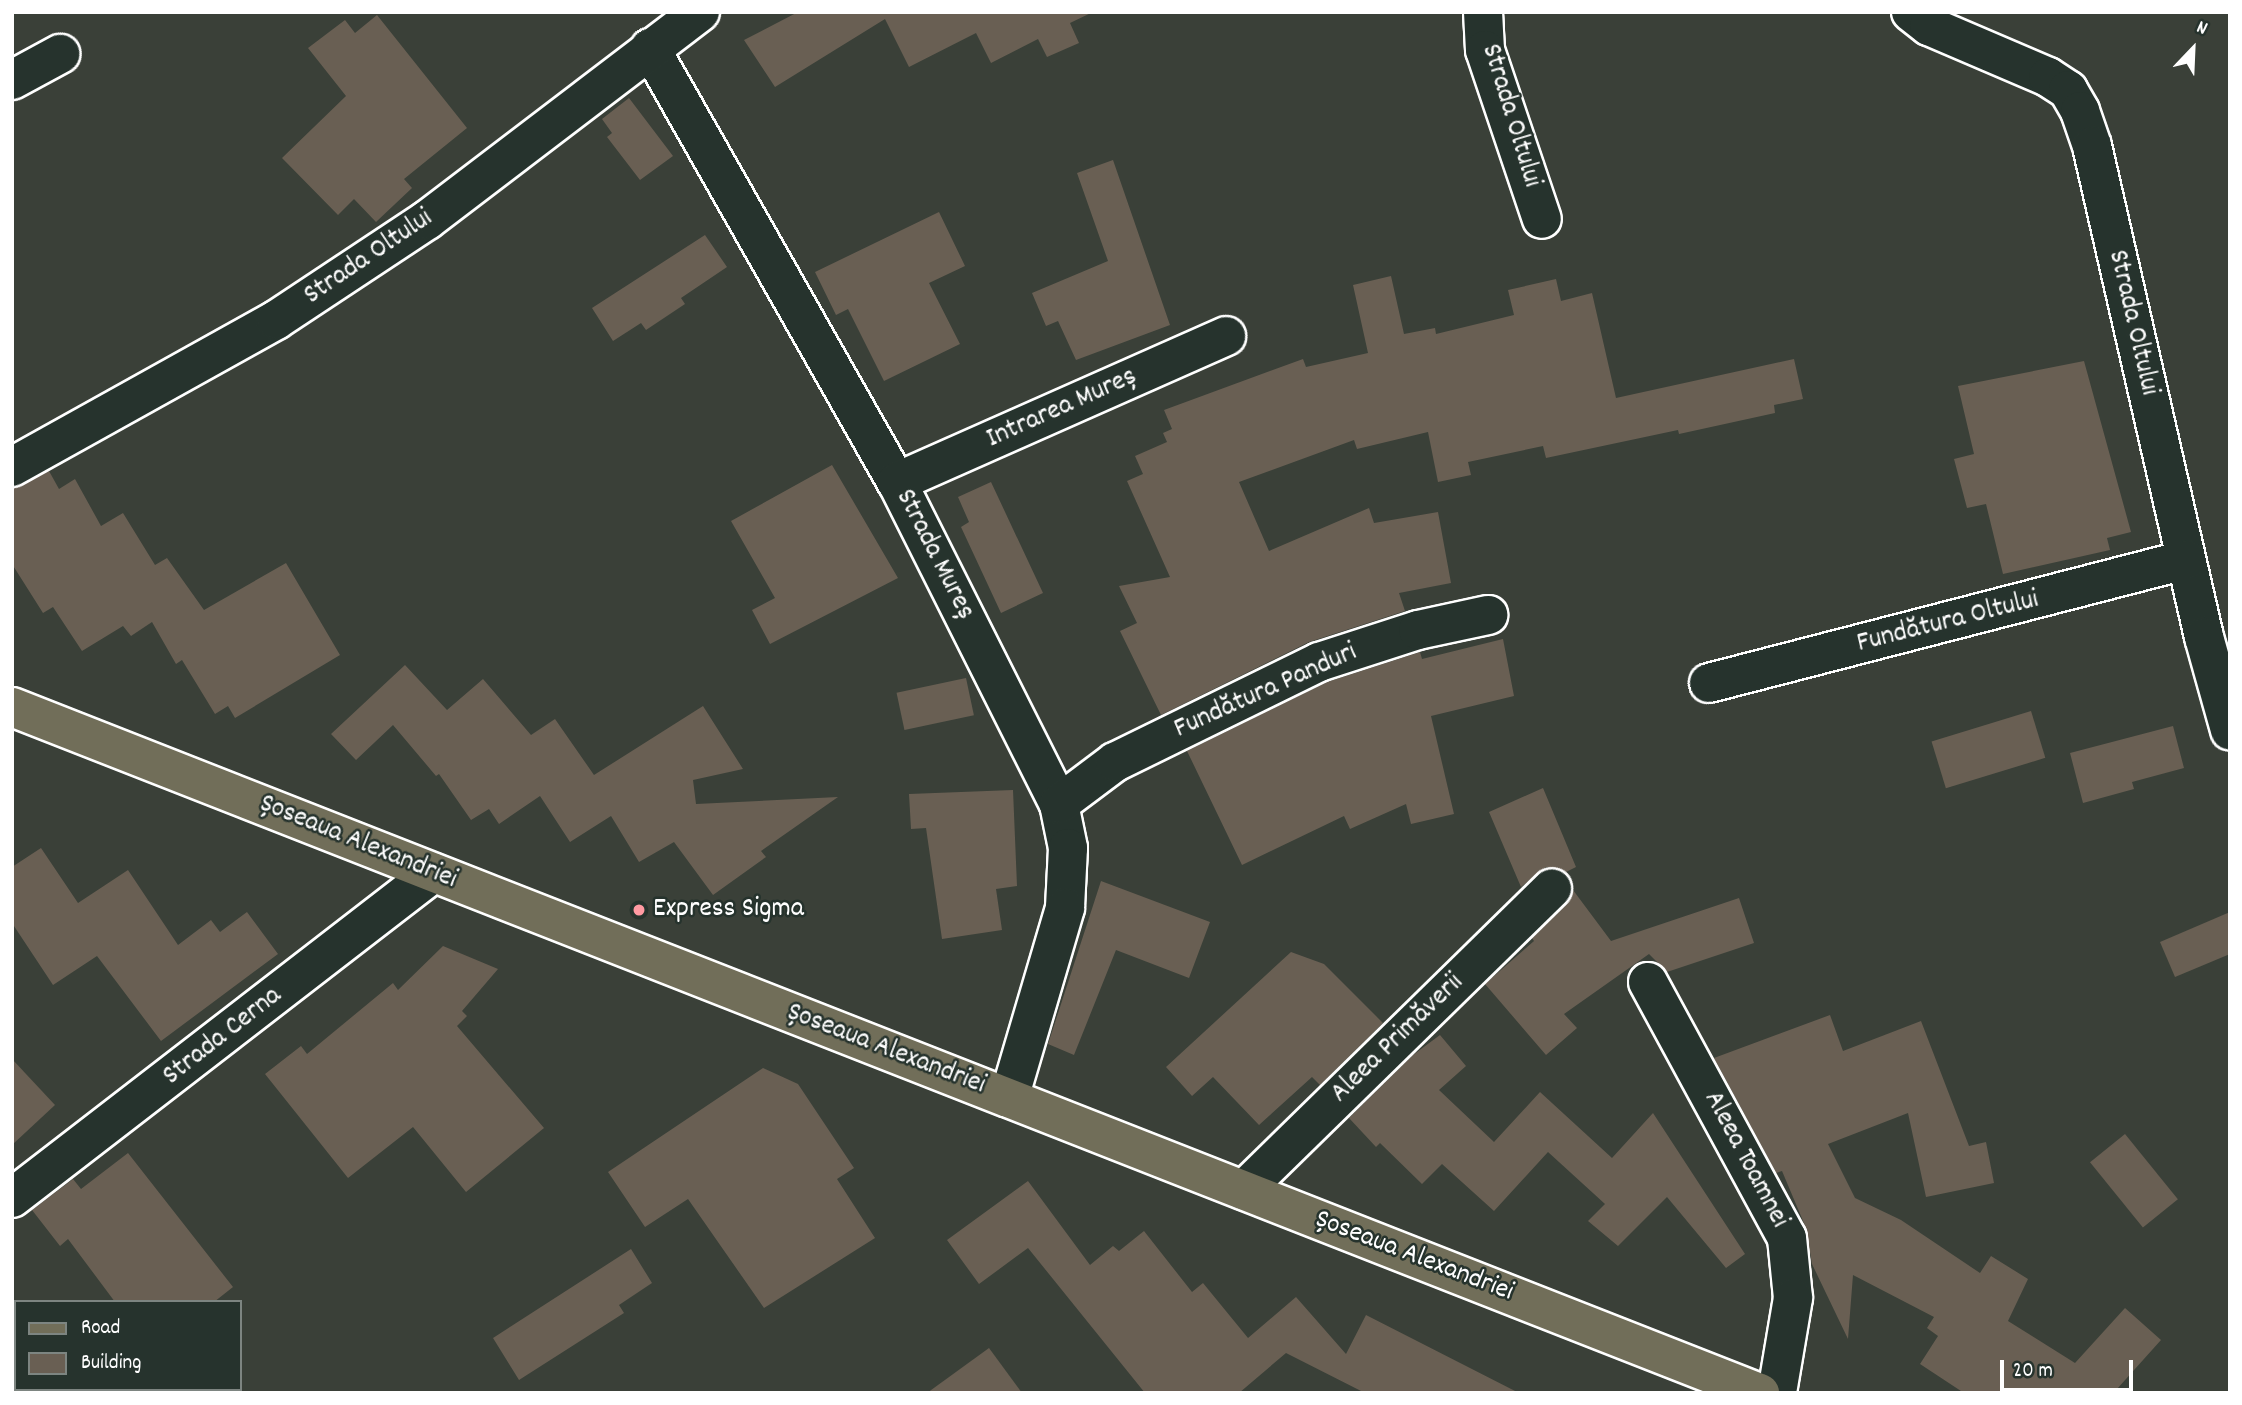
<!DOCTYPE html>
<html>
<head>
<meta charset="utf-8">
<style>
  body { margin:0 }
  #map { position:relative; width:2242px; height:1405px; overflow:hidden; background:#3a4038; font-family:Dekko,sans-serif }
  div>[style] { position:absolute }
  .building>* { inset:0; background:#695f53; transform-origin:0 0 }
  .roads { filter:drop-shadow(2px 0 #fff) drop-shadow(-2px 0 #fff) drop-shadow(0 2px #fff) drop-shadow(0 -2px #fff) }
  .minor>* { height:38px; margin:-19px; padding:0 19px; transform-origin:19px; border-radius:19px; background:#26332d }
  .major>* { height:38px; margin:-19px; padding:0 19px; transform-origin:19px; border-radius:19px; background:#716e59 }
  .dots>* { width:19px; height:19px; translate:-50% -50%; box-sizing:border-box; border:4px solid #26332d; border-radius:50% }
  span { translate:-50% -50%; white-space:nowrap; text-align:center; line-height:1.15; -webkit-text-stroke:5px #26332d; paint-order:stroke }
  .street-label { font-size:28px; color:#fff }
  .poi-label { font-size:28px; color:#fff }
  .left { translate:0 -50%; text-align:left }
  .frame { position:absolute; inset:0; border:14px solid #fff; pointer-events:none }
  .legend { position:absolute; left:14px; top:1300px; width:228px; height:91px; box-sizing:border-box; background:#26332d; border:2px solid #7d8581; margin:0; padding:9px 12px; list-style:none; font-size:21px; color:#fff }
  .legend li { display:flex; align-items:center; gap:14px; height:35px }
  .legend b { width:35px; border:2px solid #7d8581 }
  .north { position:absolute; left:2158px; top:14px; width:70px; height:70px; -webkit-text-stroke:5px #26332d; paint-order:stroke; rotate:23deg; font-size:19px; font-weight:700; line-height:28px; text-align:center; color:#fff }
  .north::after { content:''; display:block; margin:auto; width:24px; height:32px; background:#fff; clip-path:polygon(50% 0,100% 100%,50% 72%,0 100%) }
  .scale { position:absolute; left:2000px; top:1360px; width:133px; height:32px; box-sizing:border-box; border:4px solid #fff; border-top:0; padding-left:9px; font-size:21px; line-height:24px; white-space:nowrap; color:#fff; -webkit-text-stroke:5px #26332d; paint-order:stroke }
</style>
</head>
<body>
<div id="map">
  <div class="building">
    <div style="clip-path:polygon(798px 12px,1093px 12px,1070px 23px,1079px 43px,1047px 57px,1038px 39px,991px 63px,976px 33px,909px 67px,885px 19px,775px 87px,744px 40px)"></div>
    <div style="clip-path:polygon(377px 15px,467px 128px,404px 179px,412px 188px,376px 222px,354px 199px,338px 215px,282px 158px,346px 96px,308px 48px,345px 20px,355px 33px)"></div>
    <div style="clip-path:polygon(629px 98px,673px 156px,640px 180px,607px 137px,612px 133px,602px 119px)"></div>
    <div style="clip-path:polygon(1113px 160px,1170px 325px,1076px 360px,1058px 321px,1046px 326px,1032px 293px,1108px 261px,1077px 173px)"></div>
    <div style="clip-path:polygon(939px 212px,965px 266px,929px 283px,960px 344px,884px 381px,848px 309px,836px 315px,815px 272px)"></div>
    <div style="clip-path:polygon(705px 235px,727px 267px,681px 298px,685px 304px,646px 330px,641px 323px,613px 341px,592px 308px)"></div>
    <div style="clip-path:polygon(1391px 276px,1404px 334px,1435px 328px,1436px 334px,1514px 315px,1508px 290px,1556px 279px,1561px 301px,1592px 293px,1616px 398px,1794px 359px,1803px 399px,1774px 405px,1775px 413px,1679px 434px,1678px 430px,1546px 458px,1543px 446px,1468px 462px,1471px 475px,1438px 482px,1428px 432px,1357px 449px,1354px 440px,1239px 482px,1269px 551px,1369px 508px,1374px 523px,1438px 512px,1451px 583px,1399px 593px,1405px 611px,1309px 642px,1161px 715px,1120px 631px,1137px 623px,1119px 586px,1170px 577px,1127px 481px,1143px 474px,1135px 456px,1167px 442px,1163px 433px,1172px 429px,1164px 410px,1303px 359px,1306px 367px,1368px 353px,1353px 285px)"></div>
    <div style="clip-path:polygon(2084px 361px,2131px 532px,2107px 538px,2110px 550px,2003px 574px,1986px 504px,1967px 508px,1954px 459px,1974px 454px,1958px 386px)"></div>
    <div style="clip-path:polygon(832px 465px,898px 578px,770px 644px,752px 610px,775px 598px,731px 521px)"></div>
    <div style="clip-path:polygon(49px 471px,59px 489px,75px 479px,101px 526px,123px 513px,155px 565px,167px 558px,204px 610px,286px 563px,340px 655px,235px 718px,228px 706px,215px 714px,182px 660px,176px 664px,152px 622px,131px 636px,123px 626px,82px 651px,53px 607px,43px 613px,12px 564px,12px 489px)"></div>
    <div style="clip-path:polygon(991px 482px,1043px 593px,1001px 613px,961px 527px,969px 522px,958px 497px)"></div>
    <div style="clip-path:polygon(1503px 639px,1514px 696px,1431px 716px,1454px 814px,1411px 824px,1406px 804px,1350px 829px,1344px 816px,1242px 865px,1187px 751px,1327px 682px,1420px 652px,1422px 659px)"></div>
    <div style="clip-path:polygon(405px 665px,447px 710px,483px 679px,531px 735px,555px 719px,594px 775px,703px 706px,743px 769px,693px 780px,696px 804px,838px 797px,761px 851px,766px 857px,713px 895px,674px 842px,639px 862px,611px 816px,570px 842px,540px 796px,499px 824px,489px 809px,471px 820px,439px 774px,436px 776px,393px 725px,356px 760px,331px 734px)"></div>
    <div style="left:966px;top:678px;width:38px;height:71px;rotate:78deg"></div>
    <div style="left:2031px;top:711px;width:49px;height:104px;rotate:73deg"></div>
    <div style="clip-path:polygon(2173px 726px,2184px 768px,2132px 782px,2134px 789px,2083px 803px,2070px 753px)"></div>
    <div style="clip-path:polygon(1543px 788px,1576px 867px,1566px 872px,1546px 867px,1521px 887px,1489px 812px)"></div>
    <div style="clip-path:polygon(1013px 790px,1017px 886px,996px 889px,1002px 930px,942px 939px,926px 828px,911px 829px,909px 794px)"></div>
    <div style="clip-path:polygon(41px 848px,78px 903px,128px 870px,178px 945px,211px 920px,220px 932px,247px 912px,278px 954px,161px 1041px,97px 956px,53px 985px,12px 923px,12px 867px)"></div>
    <div style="clip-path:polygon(1101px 881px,1210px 922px,1189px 978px,1116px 950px,1074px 1055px,1048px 1044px)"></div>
    <div style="clip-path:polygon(1573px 890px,1611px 941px,1739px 898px,1754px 943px,1667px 972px,1649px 954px,1564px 1014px,1577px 1028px,1546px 1055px,1485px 984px,1534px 941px,1532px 938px,1567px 904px)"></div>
    <div style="clip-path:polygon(2230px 912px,2230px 954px,2175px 977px,2160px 942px)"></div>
    <div style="clip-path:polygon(443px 946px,498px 969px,462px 1011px,467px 1016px,457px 1026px,544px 1128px,466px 1192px,413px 1127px,348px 1178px,265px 1074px,301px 1046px,307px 1054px,393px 983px,398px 990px)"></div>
    <div style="clip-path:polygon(1291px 952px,1324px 964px,1383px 1023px,1320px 1085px,1312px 1077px,1259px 1125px,1213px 1077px,1192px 1096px,1166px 1067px)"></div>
    <div style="clip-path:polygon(1830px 1015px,1843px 1051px,1921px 1021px,1969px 1146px,1986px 1142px,1994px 1183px,1926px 1197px,1908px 1113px,1828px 1144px,1855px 1198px,1901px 1220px,1980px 1273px,1991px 1256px,2028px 1279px,2008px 1321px,2075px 1363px,2125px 1308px,2161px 1340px,2117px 1389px,2122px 1393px,1964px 1393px,1920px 1364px,1938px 1336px,1927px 1328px,1934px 1317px,1853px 1275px,1848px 1339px,1812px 1264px,1806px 1228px,1782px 1171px,1776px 1173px,1714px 1058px)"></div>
    <div style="clip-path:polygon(1440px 1035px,1466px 1066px,1439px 1090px,1494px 1142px,1540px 1092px,1612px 1158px,1653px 1113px,1745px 1254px,1726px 1268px,1667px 1197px,1618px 1246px,1588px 1221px,1605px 1204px,1548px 1152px,1494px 1211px,1442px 1164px,1422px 1184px,1380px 1143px,1376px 1147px,1349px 1118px,1413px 1055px)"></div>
    <div style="clip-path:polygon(12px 1059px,55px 1105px,12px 1145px)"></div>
    <div style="clip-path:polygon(763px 1068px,798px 1084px,854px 1168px,837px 1179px,875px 1238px,764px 1308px,688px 1199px,645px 1227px,608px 1172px)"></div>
    <div style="left:2125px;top:1134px;width:84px;height:45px;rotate:51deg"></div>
    <div style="clip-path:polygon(128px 1153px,233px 1287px,214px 1302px,115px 1302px,68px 1239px,60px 1246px,32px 1210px,73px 1179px,81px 1189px)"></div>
    <div style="clip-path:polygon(1028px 1181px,1090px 1265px,1113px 1246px,1119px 1251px,1144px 1231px,1192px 1292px,1203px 1283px,1248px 1338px,1296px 1297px,1346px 1354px,1366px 1315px,1519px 1393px,1365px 1393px,1286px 1353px,1239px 1393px,1145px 1393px,1028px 1248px,979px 1284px,947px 1240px)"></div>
    <div style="clip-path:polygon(631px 1249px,652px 1283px,619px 1305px,624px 1313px,519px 1380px,493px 1338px)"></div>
    <div style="clip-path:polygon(989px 1348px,1022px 1393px,927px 1393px)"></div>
  </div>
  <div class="roads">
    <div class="minor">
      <div style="left:1483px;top:12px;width:38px;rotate:87deg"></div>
      <div style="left:1485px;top:50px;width:178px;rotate:71.4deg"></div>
      <div style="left:1911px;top:12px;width:23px;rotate:38deg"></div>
      <div style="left:1929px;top:26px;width:129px;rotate:23.2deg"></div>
      <div style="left:2048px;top:77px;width:24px;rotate:33deg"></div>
      <div style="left:2068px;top:90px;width:24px;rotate:60deg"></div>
      <div style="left:2080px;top:111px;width:37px;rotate:71deg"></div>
      <div style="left:2092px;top:146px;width:504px;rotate:77.15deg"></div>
      <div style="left:2204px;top:637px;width:97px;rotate:74.4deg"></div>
      <div style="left:650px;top:48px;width:499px;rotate:60.4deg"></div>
      <div style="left:897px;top:482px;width:360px;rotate:63.3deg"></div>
      <div style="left:1059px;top:804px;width:45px;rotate:78.4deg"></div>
      <div style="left:1068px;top:848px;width:60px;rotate:92.9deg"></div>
      <div style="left:1065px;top:908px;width:198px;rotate:106.4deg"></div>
      <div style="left:12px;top:80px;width:55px;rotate:-28.4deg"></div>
      <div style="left:12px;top:467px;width:302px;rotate:-29.1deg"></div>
      <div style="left:276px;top:320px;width:181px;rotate:-33.5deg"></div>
      <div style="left:427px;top:220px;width:343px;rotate:-37.3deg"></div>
      <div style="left:897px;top:482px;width:360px;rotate:-23.9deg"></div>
      <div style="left:1709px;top:683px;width:493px;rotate:-14.5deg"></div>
      <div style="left:1059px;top:804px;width:70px;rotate:-36.9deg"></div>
      <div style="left:1115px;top:762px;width:227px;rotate:-26.1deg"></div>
      <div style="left:1319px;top:662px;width:104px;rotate:-17.9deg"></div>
      <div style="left:1418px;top:630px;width:72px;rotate:-12.1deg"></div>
      <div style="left:1648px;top:982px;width:291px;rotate:61.5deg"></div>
      <div style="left:1787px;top:1238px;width:60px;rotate:84.3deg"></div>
      <div style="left:1793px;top:1298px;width:96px;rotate:99.6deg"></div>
      <div style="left:1244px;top:1190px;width:431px;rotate:-44.4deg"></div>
      <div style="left:12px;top:1198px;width:532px;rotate:-37.67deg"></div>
    </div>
    <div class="major">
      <div style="left:12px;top:707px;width:1878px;rotate:21.43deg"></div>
    </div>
  </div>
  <div class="dots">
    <div style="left:639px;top:910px;background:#ff9aa2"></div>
  </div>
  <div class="street-label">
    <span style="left:1510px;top:116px;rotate:73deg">Strada Oltului</span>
    <span style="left:369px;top:258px;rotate:-34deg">Strada Oltului</span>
    <span style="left:2132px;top:323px;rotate:77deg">Strada Oltului</span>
    <span style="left:1062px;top:409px;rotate:-24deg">Intrarea Mureș</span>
    <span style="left:934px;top:555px;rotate:63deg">Strada Mureș</span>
    <span style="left:1948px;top:623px;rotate:-14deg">Fundătura Oltului</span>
    <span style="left:1266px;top:692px;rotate:-24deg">Fundătura Panduri</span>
    <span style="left:358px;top:843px;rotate:22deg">Șoseaua Alexandriei</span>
    <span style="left:223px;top:1037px;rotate:-38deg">Strada Cerna</span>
    <span style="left:1398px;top:1039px;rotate:-44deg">Aleea Primăverii</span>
    <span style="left:886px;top:1050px;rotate:21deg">Șoseaua Alexandriei</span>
    <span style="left:1745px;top:1160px;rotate:62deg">Aleea Toamnei</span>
    <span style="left:1414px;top:1257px;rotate:21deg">Șoseaua Alexandriei</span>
  </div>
  <div class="poi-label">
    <span class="left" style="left:653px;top:910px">Express Sigma</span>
  </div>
  <div class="frame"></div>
  <ul class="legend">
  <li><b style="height:9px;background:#716e59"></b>Road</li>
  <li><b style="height:19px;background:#695f53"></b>Building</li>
  </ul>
  <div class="north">N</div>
  <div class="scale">20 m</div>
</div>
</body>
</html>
